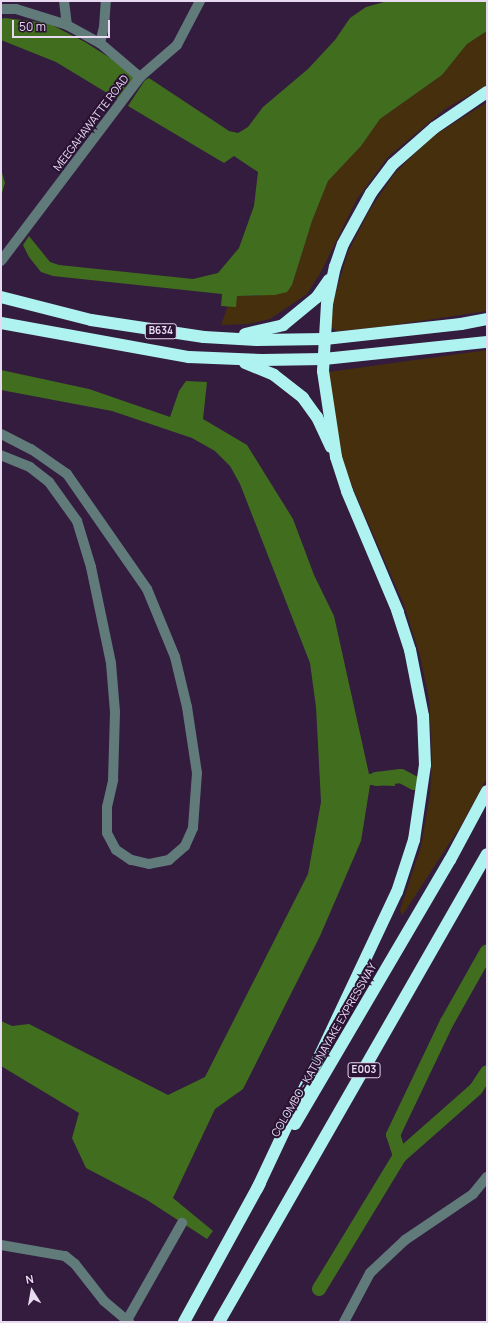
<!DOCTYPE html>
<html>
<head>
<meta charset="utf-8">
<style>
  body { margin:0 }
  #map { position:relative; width:488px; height:1323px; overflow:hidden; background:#331c3e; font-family:Manrope,sans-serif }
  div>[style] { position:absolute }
  .green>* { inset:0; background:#462f0c }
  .water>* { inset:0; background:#416e1e }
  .canal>* { height:14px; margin:-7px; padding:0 7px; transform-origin:7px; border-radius:7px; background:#416e1e }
  .minor>* { height:10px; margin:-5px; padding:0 5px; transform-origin:5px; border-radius:5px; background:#617b7b }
  .highway>* { height:12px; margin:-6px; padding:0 6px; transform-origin:6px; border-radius:6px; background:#aff3f1 }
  span { translate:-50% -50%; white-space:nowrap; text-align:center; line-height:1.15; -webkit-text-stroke:4px #291233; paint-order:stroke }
  .shield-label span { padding:1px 3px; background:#291233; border:1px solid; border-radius:3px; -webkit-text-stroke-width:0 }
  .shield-label { font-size:10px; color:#e8daf0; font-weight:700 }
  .street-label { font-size:11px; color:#e8daf0 }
  .frame { position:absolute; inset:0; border:2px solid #e8daf0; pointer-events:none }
  .north { position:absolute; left:12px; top:1271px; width:40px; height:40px; -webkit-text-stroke:3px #291233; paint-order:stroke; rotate:349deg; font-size:11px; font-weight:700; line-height:16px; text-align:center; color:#e8daf0 }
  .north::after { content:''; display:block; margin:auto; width:14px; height:18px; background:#e8daf0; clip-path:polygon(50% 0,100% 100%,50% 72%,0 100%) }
  .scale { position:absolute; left:12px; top:20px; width:98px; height:18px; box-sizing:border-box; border:2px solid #e8daf0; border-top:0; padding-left:5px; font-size:12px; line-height:14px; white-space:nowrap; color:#e8daf0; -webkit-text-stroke:3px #291233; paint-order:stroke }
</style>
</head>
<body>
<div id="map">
  <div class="green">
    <div style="clip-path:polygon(487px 31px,487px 85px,445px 109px,388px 157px,357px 199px,321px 272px,307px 294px,270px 319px,248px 324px,221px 325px,228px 305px,237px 296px,257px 296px,292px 285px,312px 221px,328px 181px,361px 146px,380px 119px,442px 75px,467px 44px)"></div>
    <div style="clip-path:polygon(487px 102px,487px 311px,381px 327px,337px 331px,330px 327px,333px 302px,348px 252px,369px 211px,394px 174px,429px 139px)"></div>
    <div style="clip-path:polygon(487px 350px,487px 778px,460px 827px,402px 916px,400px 910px,421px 846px,430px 794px,432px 757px,429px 699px,420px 656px,404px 605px,342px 463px,328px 372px)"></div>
  </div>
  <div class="water">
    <div style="clip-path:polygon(388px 1px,487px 1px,487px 31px,467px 44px,442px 75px,380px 119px,361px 146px,328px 181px,312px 221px,292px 285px,287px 292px,275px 295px,237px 296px,236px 307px,221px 306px,222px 294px,53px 276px,41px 272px,29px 257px,23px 245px,29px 236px,50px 262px,59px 265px,193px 279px,218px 273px,239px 248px,254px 206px,258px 172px,234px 156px,224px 163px,128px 106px,145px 80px,149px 78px,229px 131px,238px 133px,248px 127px,263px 107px,308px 69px,335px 40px,350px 18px,366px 7px)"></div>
    <div style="clip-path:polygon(5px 18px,48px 23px,85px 42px,140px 77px,122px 102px,56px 62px,1px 40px,1px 19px)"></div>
    <div style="clip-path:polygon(1px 169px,5px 183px,1px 196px)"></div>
    <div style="clip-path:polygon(1px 370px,89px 389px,170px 417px,179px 391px,186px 381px,207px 382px,203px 419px,247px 445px,293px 519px,314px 575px,334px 616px,369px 774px,394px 772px,395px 786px,370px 785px,361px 841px,320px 936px,243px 1089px,215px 1109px,173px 1198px,213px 1231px,207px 1239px,147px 1200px,86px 1168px,72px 1138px,79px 1113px,1px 1066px,1px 1021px,12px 1026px,29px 1024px,168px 1095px,205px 1077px,308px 874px,321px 802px,316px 707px,310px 663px,240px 484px,230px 466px,215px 451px,192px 438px,112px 411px,1px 390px)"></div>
  </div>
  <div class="canal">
    <div style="left:376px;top:779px;width:25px;rotate:-7deg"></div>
    <div style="left:401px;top:776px;width:15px;rotate:28deg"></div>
    <div style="left:400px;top:1156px;width:22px;rotate:-108deg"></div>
    <div style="left:393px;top:1135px;width:125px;rotate:-64.5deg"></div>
    <div style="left:447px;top:1022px;width:81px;rotate:-60.6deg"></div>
    <div style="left:319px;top:1289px;width:156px;rotate:-58.7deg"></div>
    <div style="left:400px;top:1156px;width:101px;rotate:-41.4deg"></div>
    <div style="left:476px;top:1089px;width:20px;rotate:-57deg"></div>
  </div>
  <div class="minor">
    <div style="left:64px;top:1px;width:24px;rotate:83deg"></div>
    <div style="left:1px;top:9px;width:15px"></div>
    <div style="left:16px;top:9px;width:53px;rotate:17.4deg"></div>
    <div style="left:67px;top:25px;width:38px;rotate:29deg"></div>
    <div style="left:100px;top:43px;width:52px;rotate:40.4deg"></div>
    <div style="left:100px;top:43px;width:16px;rotate:-76deg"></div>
    <div style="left:104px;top:27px;width:26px;rotate:-86deg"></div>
    <div style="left:1px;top:261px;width:231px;rotate:-52.9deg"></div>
    <div style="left:140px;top:77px;width:49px;rotate:-40.9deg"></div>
    <div style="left:177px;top:45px;width:50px;rotate:-62.4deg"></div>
    <div style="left:1px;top:434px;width:34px;rotate:27deg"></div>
    <div style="left:31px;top:449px;width:44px;rotate:34.8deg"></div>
    <div style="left:67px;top:474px;width:140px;rotate:55.2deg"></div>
    <div style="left:147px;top:589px;width:74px;rotate:67.6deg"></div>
    <div style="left:175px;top:657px;width:51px;rotate:76.5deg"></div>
    <div style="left:187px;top:707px;width:67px;rotate:81.4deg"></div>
    <div style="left:197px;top:773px;width:55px;rotate:94.2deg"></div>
    <div style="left:193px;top:828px;width:20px;rotate:114deg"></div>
    <div style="left:185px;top:846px;width:21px;rotate:139deg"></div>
    <div style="left:169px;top:860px;width:20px;rotate:169deg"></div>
    <div style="left:149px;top:864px;width:18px;rotate:-167deg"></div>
    <div style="left:131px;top:860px;width:18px;rotate:-146deg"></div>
    <div style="left:116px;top:850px;width:19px;rotate:-118deg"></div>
    <div style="left:107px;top:833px;width:26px;rotate:-90deg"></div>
    <div style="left:107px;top:807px;width:28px;rotate:-77deg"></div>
    <div style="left:113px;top:780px;width:68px;rotate:-88.3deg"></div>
    <div style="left:115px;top:712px;width:49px;rotate:-94.7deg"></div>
    <div style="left:111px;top:663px;width:98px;rotate:-101.8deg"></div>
    <div style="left:91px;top:567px;width:48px;rotate:-106.9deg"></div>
    <div style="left:77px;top:521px;width:48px;rotate:-125.7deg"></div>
    <div style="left:49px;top:482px;width:24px;rotate:-142deg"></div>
    <div style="left:30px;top:467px;width:31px;rotate:-158deg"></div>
    <div style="left:1px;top:1245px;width:65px;rotate:9.8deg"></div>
    <div style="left:65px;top:1256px;width:13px;rotate:39deg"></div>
    <div style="left:75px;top:1264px;width:47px;rotate:51.9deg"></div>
    <div style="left:104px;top:1301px;width:33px;rotate:40deg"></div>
    <div style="left:126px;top:1322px;width:114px;rotate:-60.5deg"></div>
    <div style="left:344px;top:1322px;width:55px;rotate:-62deg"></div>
    <div style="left:370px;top:1273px;width:48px;rotate:-43.3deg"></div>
    <div style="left:405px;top:1240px;width:82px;rotate:-34.1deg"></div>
    <div style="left:473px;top:1194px;width:22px;rotate:-51deg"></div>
  </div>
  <div class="highway">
    <div style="left:1px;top:297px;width:93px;rotate:14.3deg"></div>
    <div style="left:91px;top:320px;width:114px;rotate:8.6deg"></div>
    <div style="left:204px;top:337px;width:53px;rotate:3.2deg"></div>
    <div style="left:257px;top:340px;width:68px;rotate:-0.8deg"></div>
    <div style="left:325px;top:339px;width:137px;rotate:-6.3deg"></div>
    <div style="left:461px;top:324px;width:26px;rotate:-11deg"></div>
    <div style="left:1px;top:323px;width:191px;rotate:10.3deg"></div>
    <div style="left:189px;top:357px;width:73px;rotate:2.4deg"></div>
    <div style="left:262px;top:360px;width:62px;rotate:-0.9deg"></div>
    <div style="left:324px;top:359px;width:164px;rotate:-6deg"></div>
    <div style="left:245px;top:334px;width:39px;rotate:-13deg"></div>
    <div style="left:283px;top:325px;width:44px;rotate:-39.5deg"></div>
    <div style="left:317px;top:297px;width:21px;rotate:-55deg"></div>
    <div style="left:245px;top:363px;width:31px;rotate:22deg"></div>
    <div style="left:274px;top:375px;width:37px;rotate:38deg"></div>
    <div style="left:303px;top:398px;width:24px;rotate:54deg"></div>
    <div style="left:317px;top:417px;width:33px;rotate:65deg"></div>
    <div style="left:295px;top:1124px;width:306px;rotate:-59.6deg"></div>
    <div style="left:450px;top:860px;width:78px;rotate:-61.8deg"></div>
    <div style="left:257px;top:1189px;width:328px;rotate:-64.8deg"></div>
    <div style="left:397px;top:892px;width:55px;rotate:-71.9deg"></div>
    <div style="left:414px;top:840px;width:76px;rotate:-81.7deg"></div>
    <div style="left:425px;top:765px;width:49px;rotate:-92.3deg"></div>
    <div style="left:423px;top:716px;width:67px;rotate:-101.1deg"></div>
    <div style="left:410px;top:650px;width:40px;rotate:-108deg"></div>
    <div style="left:398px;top:612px;width:131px;rotate:-112.9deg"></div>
    <div style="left:347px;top:491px;width:36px;rotate:-108deg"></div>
    <div style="left:336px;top:457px;width:87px;rotate:-98.6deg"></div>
    <div style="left:323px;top:371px;width:67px;rotate:-86.6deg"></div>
    <div style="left:327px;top:304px;width:38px;rotate:-78deg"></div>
    <div style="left:335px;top:267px;width:24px;rotate:-71deg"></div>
    <div style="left:343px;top:244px;width:58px;rotate:-61.2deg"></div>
    <div style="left:371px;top:193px;width:36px;rotate:-53deg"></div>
    <div style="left:393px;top:164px;width:55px;rotate:-41.3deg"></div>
    <div style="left:434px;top:128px;width:64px;rotate:-34.2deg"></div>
    <div style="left:184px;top:1322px;width:158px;rotate:-61.3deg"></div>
    <div style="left:219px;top:1322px;width:539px;rotate:-60.2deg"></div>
  </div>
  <div class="shield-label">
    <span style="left:161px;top:331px">B634</span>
    <span style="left:364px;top:1070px">E003</span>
  </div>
  <div class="street-label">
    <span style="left:91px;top:123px;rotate:-53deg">MEEGAHAWATTE ROAD</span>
    <span style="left:324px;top:1050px;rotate:-60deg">COLOMBO - KATUNAYAKE EXPRESSWAY</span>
  </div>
  <div class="frame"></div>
  <div class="north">N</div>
  <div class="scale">50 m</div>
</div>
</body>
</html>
